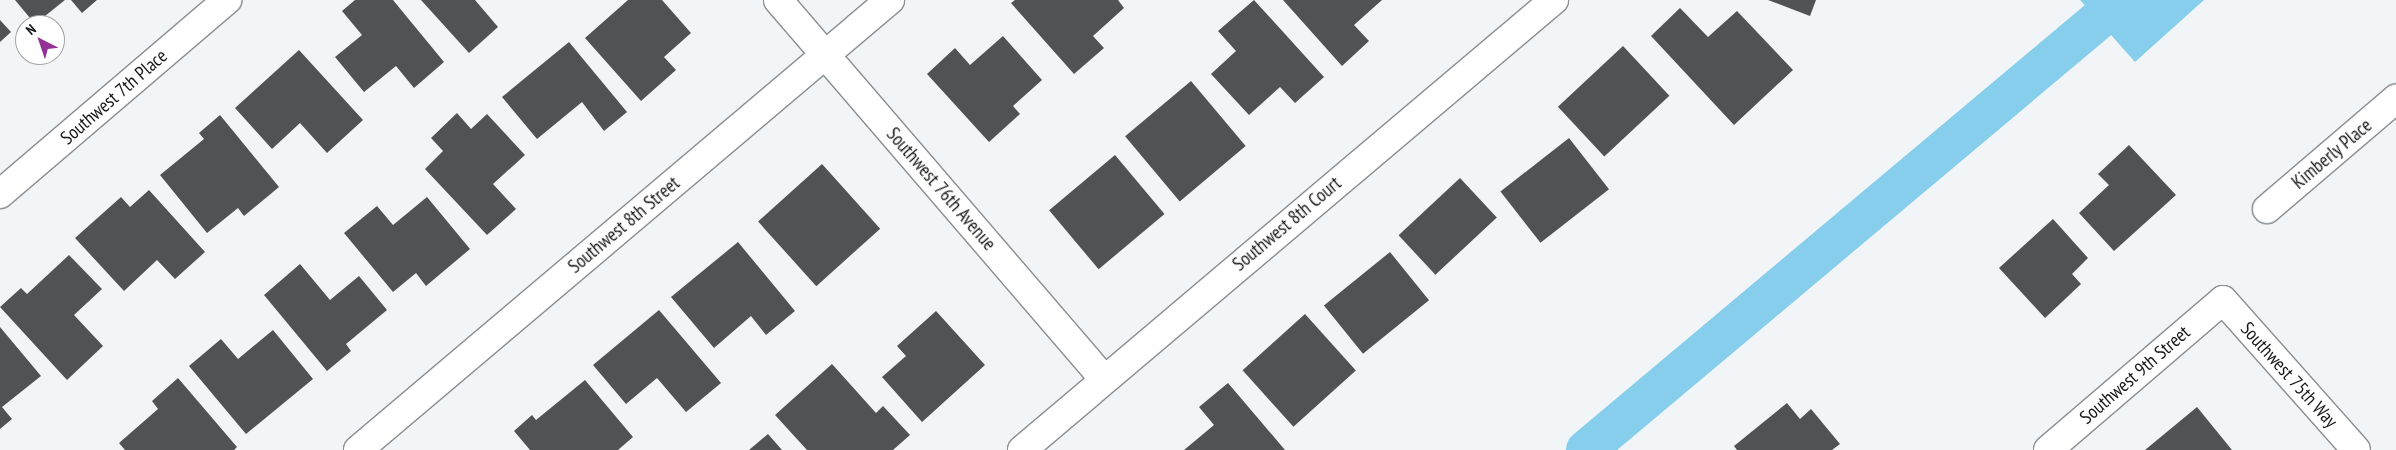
<!DOCTYPE html>
<html>
<head>
<meta charset="utf-8">
<style>
  body { margin:0 }
  #map { position:relative; width:2396px; height:450px; overflow:hidden; background:#f2f5f8; font-family:"PT Sans Narrow",sans-serif }
  div>[style] { position:absolute }
  .water>* { inset:0; background:#86ceeb }
  .canal>* { height:40px; margin:-20px; padding:0 20px; transform-origin:20px; border-radius:20px; background:#86ceeb }
  .building>* { inset:0; background:#505255; transform-origin:0 0 }
  .roads { filter:drop-shadow(1px 0 #8b8e91) drop-shadow(-1px 0 #8b8e91) drop-shadow(0 1px #8b8e91) drop-shadow(0 -1px #8b8e91) }
  .street>* { height:28px; margin:-14px; padding:0 14px; transform-origin:14px; border-radius:14px; background:#fff }
  span { translate:-50% -50%; white-space:nowrap; text-align:center; line-height:1.15; -webkit-text-stroke:5px #fff; paint-order:stroke }
  .street-label { font-size:19px; color:#161718 }
  .north { position:absolute; left:15px; top:15px; width:50px; height:50px; box-sizing:border-box; background:#fff; border:1px solid #a2a2a3; border-radius:50%; rotate:319deg; font-size:14px; font-weight:700; line-height:20px; text-align:center; color:#161718 }
  .north::after { content:''; display:block; margin:auto; width:18px; height:22px; background:#943197; clip-path:polygon(50% 0,100% 100%,50% 72%,0 100%) }
</style>
</head>
<body>
<div id="map">
  <div class="water">
    <div style="clip-path:polygon(2080px 0,2204px 0,2135px 62px)"></div>
  </div>
  <div class="canal">
    <div style="left:1586px;top:450px;width:700px;rotate:-40.02deg"></div>
  </div>
  <div class="building">
    <div style="clip-path:polygon(15px 0,65px 0,35px 24px)"></div>
    <div style="clip-path:polygon(71px 0,97px 0,82px 13px)"></div>
    <div style="clip-path:polygon(355px 0,393px 0,444px 62px,414px 88px,396px 66px,364px 92px,335px 57px,362px 35px,342px 11px)"></div>
    <div style="clip-path:polygon(421px 0,475px 0,498px 27px,469px 53px)"></div>
    <div style="clip-path:polygon(628px 0,662px 0,691px 33px,664px 57px,676px 70px,641px 101px,585px 38px)"></div>
    <div style="clip-path:polygon(1015px 0,1118px 0,1124px 8px,1093px 36px,1104px 48px,1074px 74px,1011px 3px)"></div>
    <div style="clip-path:polygon(1254px 0,1324px 77px,1295px 103px,1280px 87px,1249px 115px,1211px 74px,1236px 51px,1218px 31px)"></div>
    <div style="clip-path:polygon(1283px 0,1382px 0,1354px 25px,1369px 41px,1342px 66px)"></div>
    <div style="clip-path:polygon(1768px 0,1816px 0,1810px 16px)"></div>
    <div style="clip-path:polygon(1680px 8px,1708px 37px,1737px 11px,1793px 70px,1734px 125px,1651px 36px)"></div>
    <div style="clip-path:polygon(0 20px,11px 32px,0 42px)"></div>
    <div style="clip-path:polygon(1003px 36px,1042px 80px,1013px 106px,1020px 114px,989px 142px,927px 74px,955px 48px,970px 65px)"></div>
    <div style="clip-path:polygon(569px 42px,627px 112px,604px 131px,582px 102px,537px 139px,502px 97px)"></div>
    <div style="left:1623px;top:46px;width:68px;height:89px;rotate:47deg"></div>
    <div style="clip-path:polygon(299px 50px,363px 120px,327px 153px,300px 123px,272px 149px,235px 108px)"></div>
    <div style="left:1191px;top:81px;width:85px;height:86px;rotate:50deg"></div>
    <div style="clip-path:polygon(457px 113px,471px 129px,487px 114px,525px 155px,493px 184px,516px 209px,487px 235px,425px 169px,443px 151px,431px 138px)"></div>
    <div style="clip-path:polygon(220px 115px,279px 187px,244px 216px,238px 208px,207px 233px,160px 175px,204px 139px,199px 133px)"></div>
    <div style="left:1569px;top:138px;width:65px;height:87px;rotate:52deg"></div>
    <div style="clip-path:polygon(2129px 145px,2176px 195px,2114px 251px,2079px 213px,2109px 185px,2098px 174px)"></div>
    <div style="left:1115px;top:155px;width:77px;height:86px;rotate:50deg"></div>
    <div style="left:822px;top:164px;width:87px;height:86px;rotate:48deg"></div>
    <div style="left:1460px;top:178px;width:54px;height:84px;rotate:47deg"></div>
    <div style="clip-path:polygon(149px 190px,205px 252px,175px 279px,157px 260px,124px 291px,75px 238px,121px 197px,130px 207px)"></div>
    <div style="clip-path:polygon(427px 197px,470px 249px,426px 286px,416px 273px,393px 292px,344px 233px,377px 206px,393px 225px)"></div>
    <div style="clip-path:polygon(2053px 219px,2088px 258px,2072px 274px,2081px 284px,2045px 318px,1999px 268px)"></div>
    <div style="clip-path:polygon(738px 242px,795px 311px,766px 335px,751px 316px,714px 348px,671px 297px)"></div>
    <div style="left:1390px;top:252px;width:62px;height:85px;rotate:51deg"></div>
    <div style="clip-path:polygon(69px 255px,102px 289px,74px 315px,103px 346px,67px 380px,0 307px,21px 288px,27px 294px)"></div>
    <div style="clip-path:polygon(300px 264px,330px 300px,359px 276px,387px 310px,346px 344px,351px 351px,327px 371px,264px 295px)"></div>
    <div style="clip-path:polygon(659px 310px,721px 383px,686px 412px,657px 378px,626px 404px,593px 365px)"></div>
    <div style="clip-path:polygon(936px 311px,985px 365px,922px 422px,882px 377px,906px 356px,897px 346px)"></div>
    <div style="left:1305px;top:314px;width:76px;height:84px;rotate:48deg"></div>
    <div style="clip-path:polygon(0 327px,41px 376px,2px 407px,12px 419px,0 429px)"></div>
    <div style="clip-path:polygon(273px 330px,313px 379px,246px 434px,189px 366px,221px 339px,238px 359px)"></div>
    <div style="clip-path:polygon(832px 364px,876px 413px,883px 406px,910px 435px,893px 450px,807px 450px,775px 415px)"></div>
    <div style="clip-path:polygon(178px 378px,237px 447px,234px 450px,125px 450px,119px 443px,158px 409px,152px 401px)"></div>
    <div style="clip-path:polygon(585px 380px,633px 437px,618px 450px,530px 450px,514px 431px,532px 415px,536px 420px)"></div>
    <div style="clip-path:polygon(1228px 383px,1285px 450px,1184px 450px,1214px 425px,1199px 407px)"></div>
    <div style="clip-path:polygon(1787px 403px,1800px 419px,1811px 409px,1840px 444px,1832px 450px,1737px 450px,1734px 446px)"></div>
    <div style="clip-path:polygon(2197px 407px,2232px 450px,2145px 450px)"></div>
    <div style="clip-path:polygon(768px 434px,782px 450px,749px 450px)"></div>
  </div>
  <div class="roads">
    <div class="street">
      <div style="left:778px;top:0;width:500px;rotate:49.3deg"></div>
      <div style="left:0;top:194px;width:299px;rotate:-40.5deg"></div>
      <div style="left:2267px;top:209px;width:170px;rotate:-40.5deg"></div>
      <div style="left:358px;top:450px;width:697px;rotate:-40.23deg"></div>
      <div style="left:1022px;top:450px;width:697px;rotate:-40.23deg"></div>
      <div style="left:2048px;top:450px;width:230px;rotate:-40.6deg"></div>
      <div style="left:2223px;top:300px;width:200px;rotate:48.4deg"></div>
    </div>
  </div>
  <div class="street-label">
    <span style="left:114px;top:97px;rotate:-41deg">Southwest 7th Place</span>
    <span style="left:2332px;top:154px;rotate:-40deg">Kimberly Place</span>
    <span style="left:941px;top:189px;rotate:49deg">Southwest 76th Avenue</span>
    <span style="left:1287px;top:224px;rotate:-40deg">Southwest 8th Court</span>
    <span style="left:624px;top:225px;rotate:-40deg">Southwest 8th Street</span>
    <span style="left:2135px;top:375px;rotate:-41deg">Southwest 9th Street</span>
    <span style="left:2289px;top:375px;rotate:48deg">Southwest 75th Way</span>
  </div>
  <div class="north">N</div>
</div>
</body>
</html>
